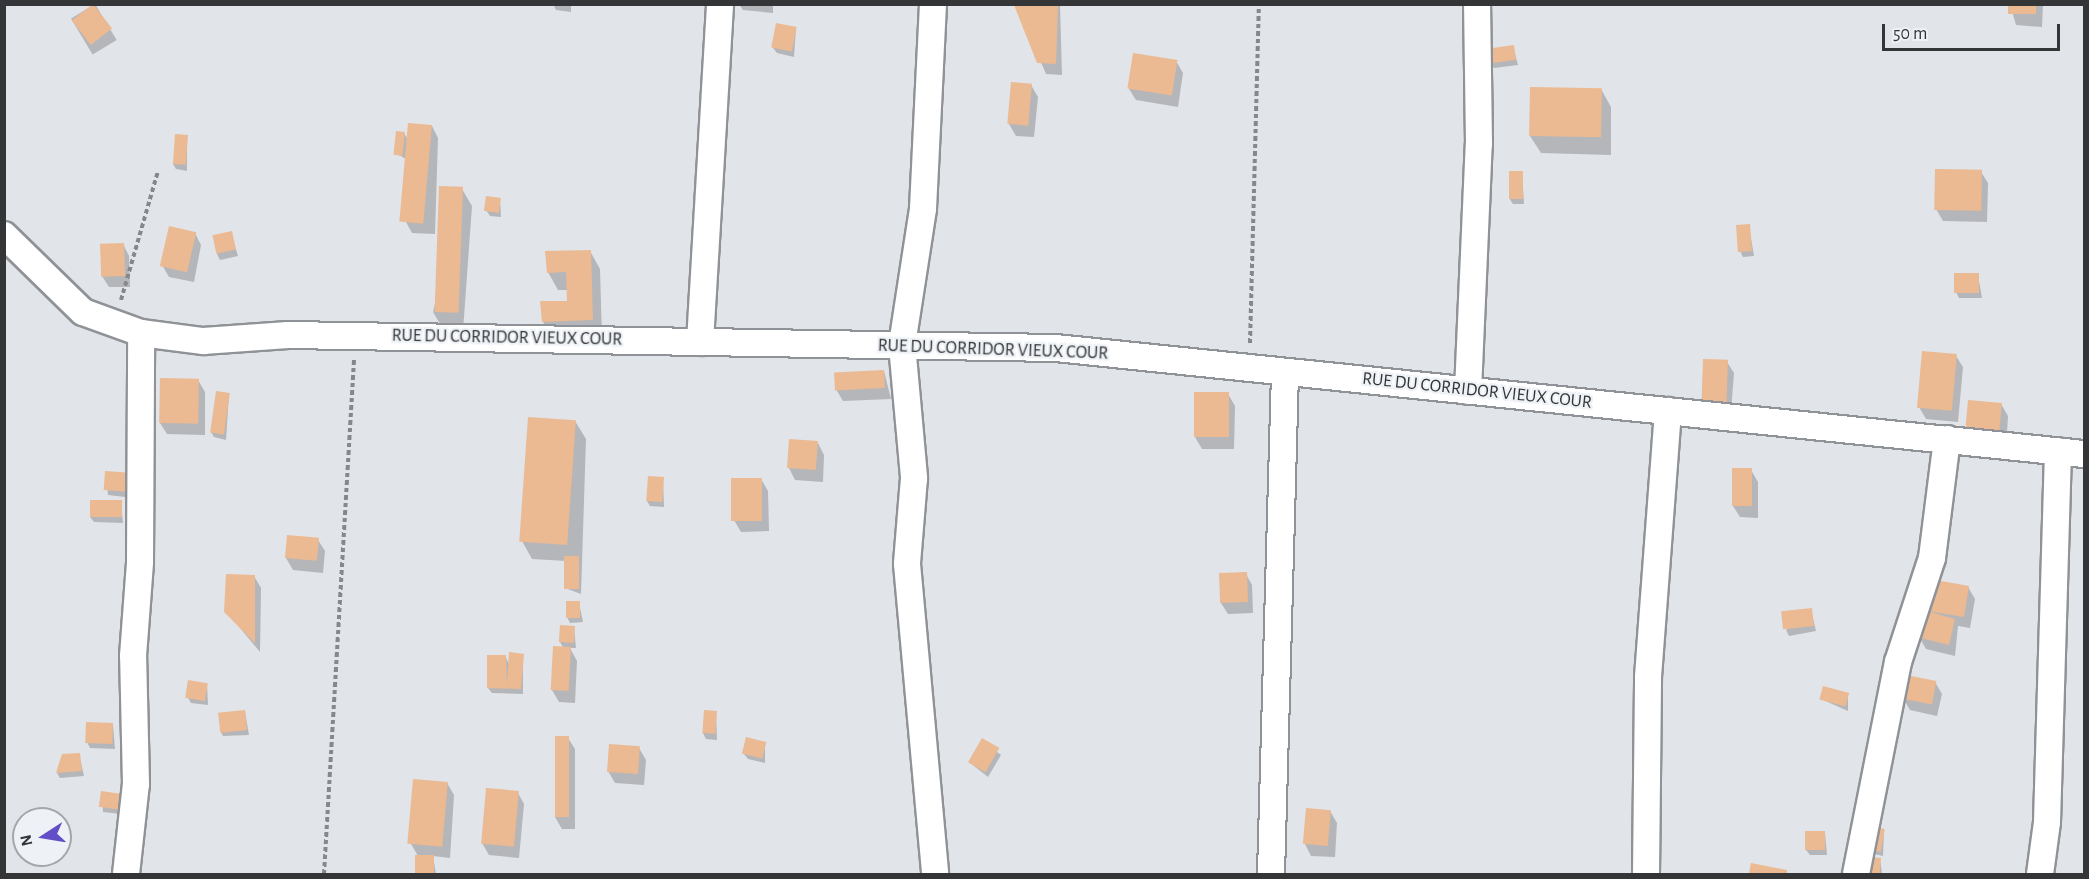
<!DOCTYPE html>
<html>
<head>
<meta charset="utf-8">
<style>
  body { margin:0 }
  #map { position:relative; width:2089px; height:879px; overflow:hidden; background:#e1e4e8; font-family:"Alegreya Sans",sans-serif }
  div>[style] { position:absolute }
  .shadow>* { inset:0; background:#0003; transform-origin:0 0 }
  .building>* { inset:0; background:#ebb992; transform-origin:0 0 }
  .path>* { height:4px; margin-top:-2px; transform-origin:0; background:repeating-linear-gradient(90deg,#85878a 0 4.5px,transparent 0 7.5px) }
  .roads { filter:drop-shadow(2px 0 #8f9296) drop-shadow(-2px 0 #8f9296) drop-shadow(0 2px #8f9296) drop-shadow(0 -2px #8f9296) }
  .minor>* { height:26px; margin:-13px; padding:0 13px; transform-origin:13px; border-radius:13px; background:#fff }
  span { translate:-50% -50%; white-space:nowrap; text-align:center; line-height:1.15; -webkit-text-stroke:4.5px #eef1f5; paint-order:stroke }
  .street-label { font-size:18px; color:#343537 }
  .frame { position:absolute; inset:0; border:6px solid #343537; pointer-events:none }
  .north { position:absolute; left:12px; top:807px; width:60px; height:60px; box-sizing:border-box; background:#eef1f5; border:2px solid #a4a6a9; border-radius:50%; rotate:258deg; font-size:16px; font-weight:700; line-height:24px; text-align:center; color:#343537 }
  .north::after { content:''; display:block; margin:auto; width:21px; height:27px; background:#624fc7; clip-path:polygon(50% 0,100% 100%,50% 72%,0 100%) }
  .scale { position:absolute; left:1882px; top:24px; width:178px; height:27px; box-sizing:border-box; border:3px solid #343537; border-top:0; padding-left:8px; font-size:18px; line-height:21px; white-space:nowrap; color:#343537; -webkit-text-stroke:4px #eef1f5; paint-order:stroke }
</style>
</head>
<body>
<div id="map">
  <div class="shadow">
    <div style="left:95px;top:4px;width:42px;height:28px;rotate:59deg"></div>
    <div style="clip-path:polygon(553px 4px,571px 4px,571px 12px,556px 10px)"></div>
    <div style="clip-path:polygon(739px 4px,773px 4px,773px 13px,743px 10px)"></div>
    <div style="clip-path:polygon(1016px 4px,1060px 4px,1062px 75px,1046px 74px)"></div>
    <div style="clip-path:polygon(2010px 4px,2043px 4px,2042px 27px,2016px 25px)"></div>
    <div style="clip-path:polygon(796px 28px,794px 57px,777px 53px,773px 48px)"></div>
    <div style="clip-path:polygon(1513px 46px,1518px 65px,1494px 68px,1491px 63px)"></div>
    <div style="clip-path:polygon(1176px 61px,1183px 73px,1178px 107px,1136px 100px,1129px 89px)"></div>
    <div style="clip-path:polygon(1031px 85px,1038px 97px,1034px 137px,1016px 136px,1009px 124px)"></div>
    <div style="clip-path:polygon(1601px 89px,1611px 107px,1611px 155px,1541px 153px,1530px 136px)"></div>
    <div style="clip-path:polygon(432px 126px,438px 138px,435px 234px,412px 233px,406px 222px,408px 160px,397px 154px,404px 133px,408px 140px)"></div>
    <div style="clip-path:polygon(187px 137px,187px 171px,176px 169px,173px 164px)"></div>
    <div style="clip-path:polygon(1981px 172px,1988px 183px,1987px 222px,1943px 221px,1936px 209px)"></div>
    <div style="clip-path:polygon(1522px 173px,1524px 204px,1513px 204px,1509px 198px)"></div>
    <div style="clip-path:polygon(462px 189px,472px 206px,463px 331px,443px 329px,433px 312px)"></div>
    <div style="clip-path:polygon(500px 199px,501px 217px,490px 216px,486px 210px)"></div>
    <div style="clip-path:polygon(1749px 226px,1754px 256px,1743px 257px,1740px 251px)"></div>
    <div style="clip-path:polygon(195px 233px,201px 245px,194px 282px,169px 277px,162px 265px)"></div>
    <div style="clip-path:polygon(231px 233px,238px 256px,220px 260px,217px 254px)"></div>
    <div style="clip-path:polygon(123px 244px,129px 256px,130px 287px,109px 287px,102px 276px)"></div>
    <div style="clip-path:polygon(590px 251px,600px 269px,602px 338px,554px 339px,543px 322px,568px 303px,568px 290px,558px 290px,548px 272px)"></div>
    <div style="clip-path:polygon(1978px 275px,1982px 298px,1959px 298px,1956px 292px)"></div>
    <div style="clip-path:polygon(1956px 356px,1963px 367px,1958px 422px,1926px 419px,1919px 407px)"></div>
    <div style="clip-path:polygon(1727px 362px,1734px 373px,1730px 424px,1708px 422px)"></div>
    <div style="clip-path:polygon(884px 371px,891px 399px,843px 401px,836px 389px)"></div>
    <div style="clip-path:polygon(198px 380px,205px 392px,205px 435px,167px 434px,160px 423px)"></div>
    <div style="clip-path:polygon(1228px 394px,1235px 406px,1234px 449px,1202px 449px,1195px 437px)"></div>
    <div style="clip-path:polygon(229px 395px,226px 440px,214px 437px,211px 432px)"></div>
    <div style="clip-path:polygon(2001px 404px,2008px 416px,2006px 447px,1975px 445px)"></div>
    <div style="clip-path:polygon(575px 421px,586px 439px,581px 594px,565px 588px,566px 561px,532px 559px,522px 541px)"></div>
    <div style="clip-path:polygon(818px 443px,824px 455px,823px 482px,795px 480px,789px 468px)"></div>
    <div style="clip-path:polygon(1751px 470px,1758px 482px,1758px 518px,1740px 517px,1733px 506px)"></div>
    <div style="clip-path:polygon(106px 472px,134px 498px,108px 495px)"></div>
    <div style="clip-path:polygon(663px 479px,664px 507px,650px 506px,647px 501px)"></div>
    <div style="clip-path:polygon(761px 479px,768px 491px,769px 531px,741px 532px,734px 520px)"></div>
    <div style="clip-path:polygon(121px 502px,123px 523px,94px 522px,90px 517px)"></div>
    <div style="clip-path:polygon(318px 540px,325px 551px,323px 573px,293px 570px,286px 558px)"></div>
    <div style="clip-path:polygon(1246px 574px,1252px 585px,1253px 613px,1228px 614px,1221px 603px)"></div>
    <div style="clip-path:polygon(254px 576px,261px 588px,260px 652px,226px 611px)"></div>
    <div style="clip-path:polygon(1932px 581px,1968px 587px,1975px 599px,1970px 628px,1958px 626px,1955px 656px,1926px 649px,1919px 637px)"></div>
    <div style="clip-path:polygon(579px 603px,583px 622px,570px 623px,567px 617px)"></div>
    <div style="clip-path:polygon(1811px 610px,1816px 631px,1789px 636px,1786px 630px)"></div>
    <div style="clip-path:polygon(574px 628px,576px 648px,570px 648px,577px 661px,575px 703px,559px 702px,552px 690px,564px 649px,560px 642px)"></div>
    <div style="clip-path:polygon(523px 655px,523px 694px,492px 693px,488px 688px,505px 656px,509px 664px)"></div>
    <div style="clip-path:polygon(1935px 682px,1942px 694px,1937px 716px,1910px 710px,1903px 698px)"></div>
    <div style="clip-path:polygon(207px 684px,208px 705px,191px 703px,188px 698px)"></div>
    <div style="clip-path:polygon(1848px 695px,1848px 711px,1821px 699px)"></div>
    <div style="clip-path:polygon(245px 712px,249px 735px,223px 736px,220px 730px)"></div>
    <div style="clip-path:polygon(716px 712px,717px 740px,706px 739px,703px 733px)"></div>
    <div style="clip-path:polygon(113px 725px,115px 749px,90px 748px,87px 742px)"></div>
    <div style="clip-path:polygon(568px 738px,575px 749px,575px 829px,562px 829px,555px 817px)"></div>
    <div style="clip-path:polygon(982px 740px,1001px 755px,988px 777px,969px 762px)"></div>
    <div style="clip-path:polygon(765px 743px,765px 763px,748px 759px,744px 754px)"></div>
    <div style="clip-path:polygon(639px 748px,646px 760px,644px 785px,615px 783px,608px 771px)"></div>
    <div style="clip-path:polygon(79px 754px,84px 776px,60px 778px,57px 773px)"></div>
    <div style="clip-path:polygon(447px 783px,454px 795px,450px 858px,433px 856px,436px 874px,416px 874px,418px 856px,411px 844px)"></div>
    <div style="clip-path:polygon(102px 793px,130px 815px,103px 812px)"></div>
    <div style="clip-path:polygon(518px 793px,524px 804px,519px 858px,489px 855px,482px 843px)"></div>
    <div style="clip-path:polygon(1330px 811px,1337px 823px,1335px 857px,1311px 856px,1305px 844px)"></div>
    <div style="clip-path:polygon(1884px 830px,1883px 856px,1874px 854px,1871px 849px)"></div>
    <div style="clip-path:polygon(1825px 833px,1827px 855px,1810px 855px,1806px 850px)"></div>
    <div style="clip-path:polygon(1871px 858px,1880px 859px,1882px 874px,1869px 874px)"></div>
    <div style="clip-path:polygon(1752px 865px,1786px 871px,1788px 874px,1750px 874px)"></div>
  </div>
  <div class="building">
    <div style="left:93px;top:4px;width:31px;height:27px;rotate:52deg"></div>
    <div style="left:2008px;top:4px;width:28px;height:10px"></div>
    <div style="clip-path:polygon(1014px 5px,1058px 5px,1056px 64px,1037px 63px)"></div>
    <div style="left:776px;top:23px;width:21px;height:25px;rotate:11deg"></div>
    <div style="left:1514px;top:45px;width:15px;height:27px;rotate:82deg"></div>
    <div style="left:1133px;top:53px;width:45px;height:36px;rotate:9deg"></div>
    <div style="left:1011px;top:82px;width:21px;height:42px;rotate:5deg"></div>
    <div style="left:1530px;top:87px;width:72px;height:49px;rotate:1deg"></div>
    <div style="left:408px;top:123px;width:24px;height:99px;rotate:5deg"></div>
    <div style="left:396px;top:131px;width:9px;height:24px;rotate:6deg"></div>
    <div style="left:175px;top:134px;width:13px;height:30px;rotate:4deg"></div>
    <div style="left:1935px;top:169px;width:47px;height:41px;rotate:1deg"></div>
    <div style="left:1509px;top:171px;width:14px;height:28px"></div>
    <div style="left:439px;top:186px;width:24px;height:126px;rotate:2deg"></div>
    <div style="left:486px;top:196px;width:15px;height:15px;rotate:8deg"></div>
    <div style="left:1750px;top:224px;width:27px;height:14px;rotate:86deg"></div>
    <div style="left:169px;top:226px;width:28px;height:41px;rotate:13deg"></div>
    <div style="left:232px;top:231px;width:19px;height:20px;rotate:78deg"></div>
    <div style="left:124px;top:243px;width:33px;height:24px;rotate:88deg"></div>
    <div style="clip-path:polygon(591px 250px,593px 320px,542px 322px,540px 301px,567px 301px,566px 272px,547px 273px,545px 251px)"></div>
    <div style="left:1954px;top:273px;width:25px;height:20px"></div>
    <div style="left:1922px;top:351px;width:35px;height:57px;rotate:5deg"></div>
    <div style="left:1703px;top:359px;width:25px;height:52px;rotate:2deg"></div>
    <div style="left:884px;top:370px;width:18px;height:50px;rotate:87deg"></div>
    <div style="left:160px;top:378px;width:39px;height:45px;rotate:1deg"></div>
    <div style="left:216px;top:391px;width:14px;height:42px;rotate:8deg"></div>
    <div style="left:1194px;top:392px;width:35px;height:45px"></div>
    <div style="left:1968px;top:400px;width:34px;height:34px;rotate:5deg"></div>
    <div style="left:528px;top:417px;width:48px;height:125px;rotate:4deg"></div>
    <div style="left:789px;top:439px;width:29px;height:29px;rotate:4deg"></div>
    <div style="left:1732px;top:468px;width:20px;height:38px"></div>
    <div style="left:105px;top:471px;width:28px;height:19px;rotate:4deg"></div>
    <div style="left:648px;top:476px;width:16px;height:25px;rotate:4deg"></div>
    <div style="left:731px;top:478px;width:31px;height:43px"></div>
    <div style="left:90px;top:500px;width:32px;height:17px"></div>
    <div style="left:287px;top:535px;width:32px;height:23px;rotate:5deg"></div>
    <div style="left:564px;top:556px;width:15px;height:33px"></div>
    <div style="left:1247px;top:572px;width:30px;height:28px;rotate:88deg"></div>
    <div style="clip-path:polygon(226px 574px,255px 575px,255px 643px,224px 612px)"></div>
    <div style="clip-path:polygon(1930px 579px,1969px 586px,1964px 617px,1927px 611px,1955px 619px,1949px 645px,1917px 637px)"></div>
    <div style="left:566px;top:601px;width:14px;height:17px"></div>
    <div style="left:1812px;top:608px;width:18px;height:31px;rotate:84deg"></div>
    <div style="left:560px;top:625px;width:15px;height:17px;rotate:4deg"></div>
    <div style="left:553px;top:646px;width:18px;height:44px;rotate:3deg"></div>
    <div style="clip-path:polygon(509px 652px,524px 654px,521px 689px,487px 688px,487px 655px,506px 655px,507px 684px)"></div>
    <div style="left:1906px;top:675px;width:31px;height:24px;rotate:11deg"></div>
    <div style="left:188px;top:680px;width:20px;height:18px;rotate:9deg"></div>
    <div style="left:1823px;top:686px;width:27px;height:14px;rotate:15deg"></div>
    <div style="left:245px;top:710px;width:20px;height:27px;rotate:84deg"></div>
    <div style="left:704px;top:710px;width:13px;height:23px;rotate:4deg"></div>
    <div style="left:86px;top:722px;width:27px;height:21px;rotate:2deg"></div>
    <div style="left:555px;top:736px;width:14px;height:81px"></div>
    <div style="left:746px;top:737px;width:21px;height:17px;rotate:14deg"></div>
    <div style="left:982px;top:738px;width:20px;height:28px;rotate:30deg"></div>
    <div style="left:609px;top:744px;width:31px;height:28px;rotate:4deg"></div>
    <div style="clip-path:polygon(80px 753px,82px 771px,56px 773px,62px 754px)"></div>
    <div style="left:413px;top:779px;width:35px;height:65px;rotate:5deg"></div>
    <div style="left:486px;top:788px;width:33px;height:56px;rotate:5deg"></div>
    <div style="left:101px;top:791px;width:28px;height:16px;rotate:8deg"></div>
    <div style="left:1306px;top:808px;width:25px;height:36px;rotate:5deg"></div>
    <div style="left:1874px;top:827px;width:11px;height:23px;rotate:10deg"></div>
    <div style="left:1805px;top:831px;width:20px;height:19px"></div>
    <div style="left:415px;top:855px;width:19px;height:19px"></div>
    <div style="left:1870px;top:857px;width:11px;height:17px;rotate:5deg"></div>
    <div style="clip-path:polygon(1751px 863px,1787px 870px,1787px 874px,1749px 874px)"></div>
  </div>
  <div class="path">
    <div style="left:121px;top:300px;width:134px;rotate:-74deg"></div>
    <div style="left:1250px;top:343px;width:339px;rotate:-88.5deg"></div>
    <div style="left:324px;top:874px;width:515px;rotate:-86.66deg"></div>
  </div>
  <div class="roads">
    <div class="minor">
      <div style="left:933px;top:4px;width:205px;rotate:92.8deg"></div>
      <div style="left:923px;top:209px;width:138px;rotate:98.8deg"></div>
      <div style="left:902px;top:345px;width:134px;rotate:84.8deg"></div>
      <div style="left:914px;top:478px;width:86px;rotate:94.7deg"></div>
      <div style="left:907px;top:564px;width:311px;rotate:84.8deg"></div>
      <div style="left:4px;top:235px;width:110px;rotate:44.3deg"></div>
      <div style="left:83px;top:312px;width:62px;rotate:19.9deg"></div>
      <div style="left:141px;top:333px;width:63px;rotate:7.4deg"></div>
      <div style="left:203px;top:341px;width:85px;rotate:-4deg"></div>
      <div style="left:288px;top:335px;width:768px;rotate:0.97deg"></div>
      <div style="left:1056px;top:348px;width:1033px;rotate:5.89deg"></div>
      <div style="left:700px;top:342px;width:339px;rotate:-86.6deg"></div>
      <div style="left:1468px;top:391px;width:247px;rotate:-87.5deg"></div>
      <div style="left:1479px;top:144px;width:140px;rotate:-90.8deg"></div>
      <div style="left:126px;top:874px;width:91px;rotate:-83.7deg"></div>
      <div style="left:136px;top:784px;width:128px;rotate:-91.3deg"></div>
      <div style="left:133px;top:656px;width:94px;rotate:-85.7deg"></div>
      <div style="left:140px;top:562px;width:229px;rotate:-89.7deg"></div>
      <div style="left:1271px;top:874px;width:502px;rotate:-88.4deg"></div>
      <div style="left:1646px;top:874px;width:197px;rotate:-89.4deg"></div>
      <div style="left:1648px;top:677px;width:267px;rotate:-85.7deg"></div>
      <div style="left:1856px;top:874px;width:216px;rotate:-78.8deg"></div>
      <div style="left:1898px;top:662px;width:109px;rotate:-71.9deg"></div>
      <div style="left:1932px;top:558px;width:120px;rotate:-82.8deg"></div>
      <div style="left:2040px;top:874px;width:52px;rotate:-82.3deg"></div>
      <div style="left:2047px;top:822px;width:371px;rotate:-88.3deg"></div>
    </div>
  </div>
  <div class="street-label">
    <span style="left:507px;top:338px;rotate:1deg">RUE DU CORRIDOR VIEUX COUR</span>
    <span style="left:993px;top:350px;rotate:2deg">RUE DU CORRIDOR VIEUX COUR</span>
    <span style="left:1477px;top:391px;rotate:6deg">RUE DU CORRIDOR VIEUX COUR</span>
  </div>
  <div class="frame"></div>
  <div class="north">N</div>
  <div class="scale">50 m</div>
</div>
</body>
</html>
